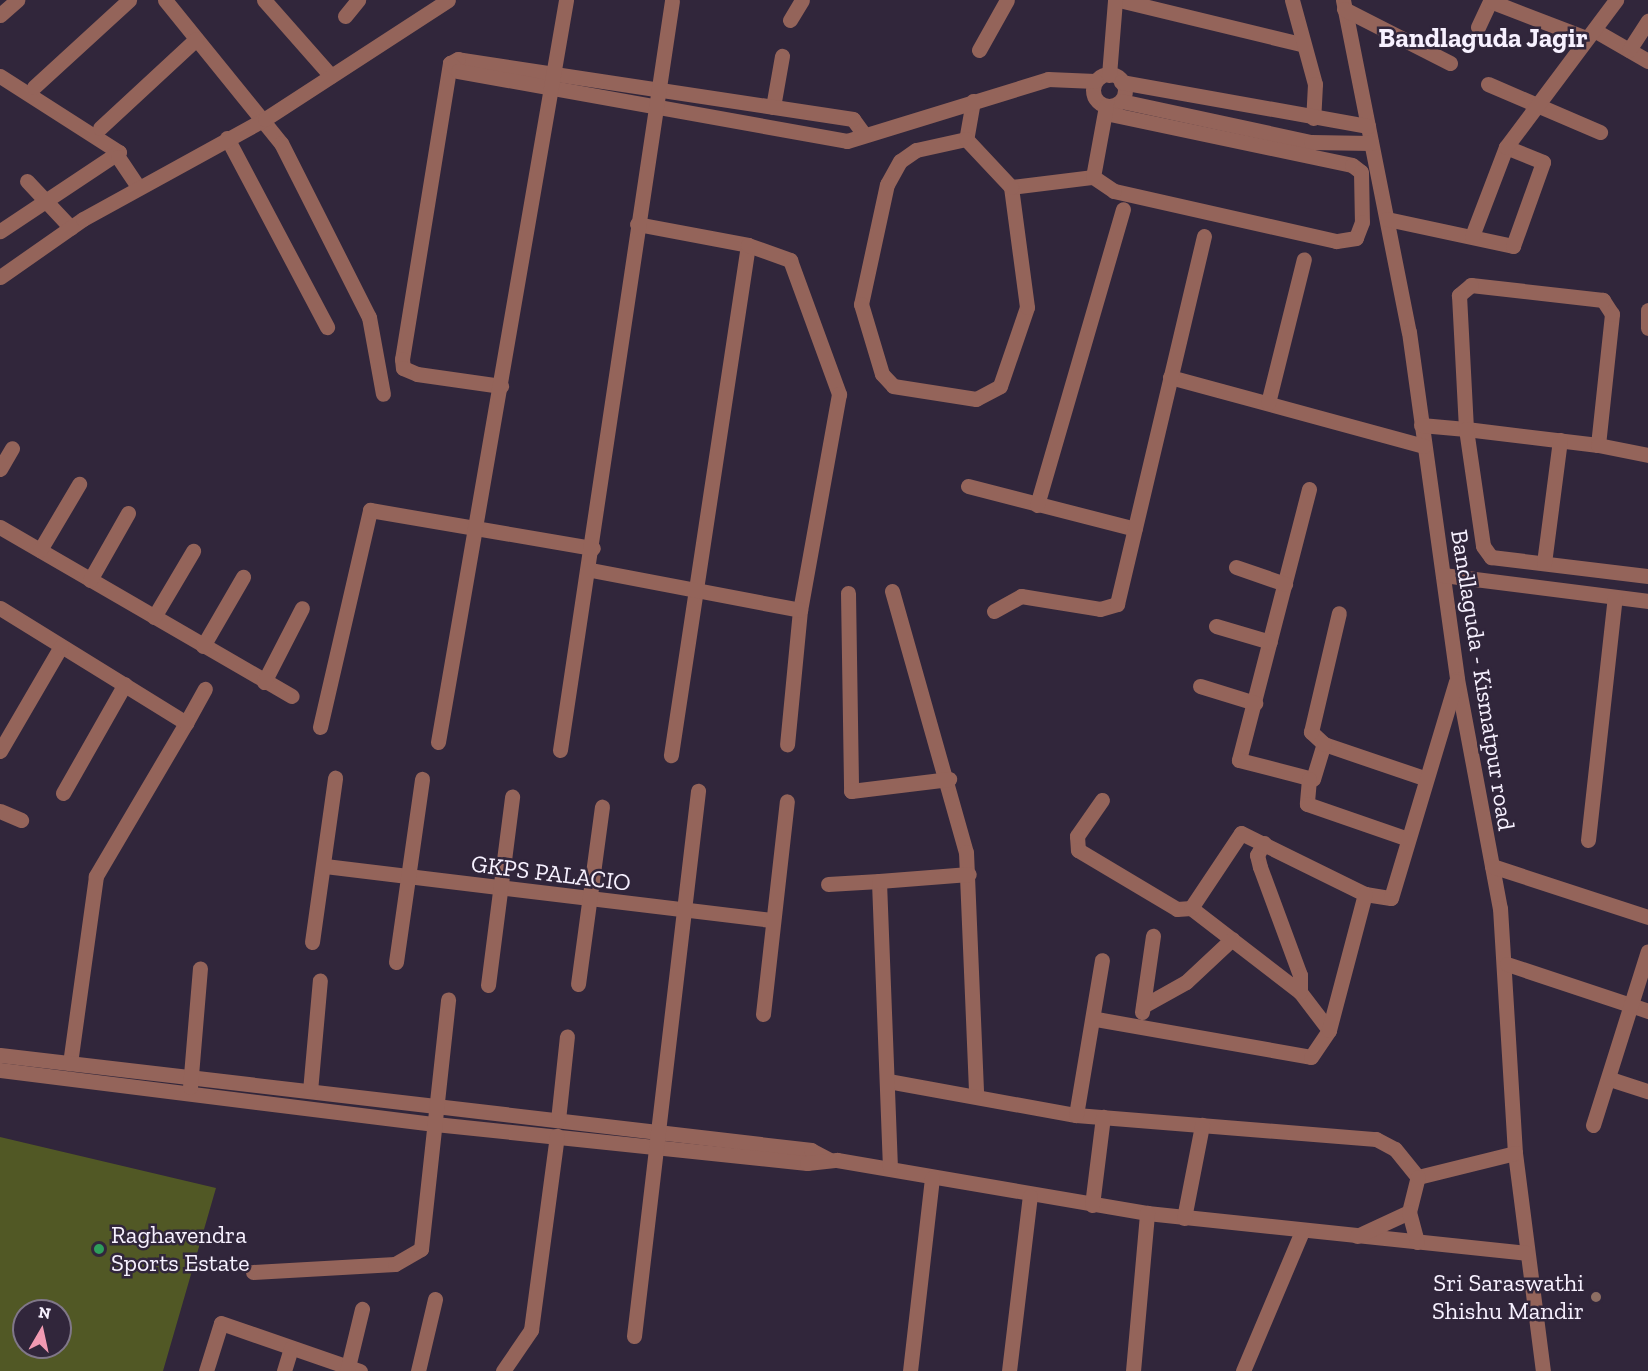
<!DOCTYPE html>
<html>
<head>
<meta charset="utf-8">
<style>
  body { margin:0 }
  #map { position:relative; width:1648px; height:1371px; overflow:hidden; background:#31263b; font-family:"Zilla Slab",serif }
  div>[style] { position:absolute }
  .green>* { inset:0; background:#515825 }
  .minor>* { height:15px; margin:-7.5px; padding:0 7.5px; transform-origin:7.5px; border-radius:7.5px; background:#94645a }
  .minor>.ring { margin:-7.5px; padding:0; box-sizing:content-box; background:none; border:15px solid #94645a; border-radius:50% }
  .dots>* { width:16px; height:16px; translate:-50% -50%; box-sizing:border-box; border:3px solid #31263b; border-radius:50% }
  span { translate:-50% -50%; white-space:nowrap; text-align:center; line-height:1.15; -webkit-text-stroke:5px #31263b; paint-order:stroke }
  .street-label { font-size:24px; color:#f7f1ff }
  .poi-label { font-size:24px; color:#f7f1ff }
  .left { translate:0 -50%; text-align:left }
  .right { translate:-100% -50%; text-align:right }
  .quarter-label { font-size:27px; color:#f7f1ff; font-weight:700 }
  .north { position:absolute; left:12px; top:1299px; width:60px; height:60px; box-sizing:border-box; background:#31263b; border:2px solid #807789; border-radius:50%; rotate:9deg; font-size:16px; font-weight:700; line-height:24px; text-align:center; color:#f7f1ff }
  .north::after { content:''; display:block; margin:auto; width:21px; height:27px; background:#f19ab2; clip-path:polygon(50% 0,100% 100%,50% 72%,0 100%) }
</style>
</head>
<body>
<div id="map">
  <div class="green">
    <div style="clip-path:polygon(evenodd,0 1137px,216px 1188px,163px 1371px,0 1371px,0 1137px,24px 1311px,60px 1311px,60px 1347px,24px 1347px,24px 1311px)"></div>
  </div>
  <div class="minor">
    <div style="left:165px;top:0;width:184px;rotate:51deg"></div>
    <div style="left:281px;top:143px;width:195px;rotate:63.2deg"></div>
    <div style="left:369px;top:317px;width:78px;rotate:79.7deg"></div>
    <div style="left:264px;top:0;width:101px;rotate:48.6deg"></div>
    <div style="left:1119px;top:0;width:187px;rotate:13.6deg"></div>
    <div style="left:1292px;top:0;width:87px;rotate:74.7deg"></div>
    <div style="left:1315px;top:84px;width:34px;rotate:93deg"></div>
    <div style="left:1343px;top:0;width:338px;rotate:78.8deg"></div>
    <div style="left:1409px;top:332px;width:350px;rotate:82.1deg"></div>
    <div style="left:1457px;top:679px;width:233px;rotate:79.4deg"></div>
    <div style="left:1500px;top:908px;width:245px;rotate:86.5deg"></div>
    <div style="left:1515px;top:1153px;width:220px;rotate:82.7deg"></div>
    <div style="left:1344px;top:9px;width:119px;rotate:27deg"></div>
    <div style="left:0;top:15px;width:23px;rotate:-41deg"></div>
    <div style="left:345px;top:16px;width:21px;rotate:-51deg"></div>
    <div style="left:790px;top:20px;width:23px;rotate:-59deg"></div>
    <div style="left:1478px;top:27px;width:29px;rotate:-65deg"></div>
    <div style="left:1490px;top:1px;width:103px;rotate:21.1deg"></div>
    <div style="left:1594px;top:30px;width:62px;rotate:29.9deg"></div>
    <div style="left:979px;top:50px;width:57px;rotate:-60.8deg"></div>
    <div style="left:1629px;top:50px;width:35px;rotate:-57deg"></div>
    <div style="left:450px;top:63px;width:300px;rotate:99.2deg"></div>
    <div style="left:402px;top:359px;width:9px;rotate:84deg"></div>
    <div style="left:403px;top:368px;width:15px;rotate:23deg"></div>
    <div style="left:417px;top:374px;width:85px;rotate:8.1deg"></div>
    <div class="ring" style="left:1093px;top:74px;width:17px;height:17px"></div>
    <div style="left:1109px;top:75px;width:75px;rotate:-85.4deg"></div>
    <div style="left:0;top:76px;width:141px;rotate:32.6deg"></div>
    <div style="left:119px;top:152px;width:143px;rotate:146.4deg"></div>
    <div style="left:1121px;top:82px;width:251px;rotate:10.1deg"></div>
    <div style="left:1488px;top:84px;width:122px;rotate:23.2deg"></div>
    <div style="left:34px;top:87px;width:129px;rotate:-42.5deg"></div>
    <div style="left:973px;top:101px;width:39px;rotate:100deg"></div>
    <div style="left:966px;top:139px;width:51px;rotate:167.6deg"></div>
    <div style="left:916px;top:150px;width:19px;rotate:145deg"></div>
    <div style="left:900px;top:161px;width:26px;rotate:119deg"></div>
    <div style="left:887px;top:184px;width:123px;rotate:102.2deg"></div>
    <div style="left:861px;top:304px;width:73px;rotate:73.3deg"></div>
    <div style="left:882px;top:374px;width:16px;rotate:47deg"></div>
    <div style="left:893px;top:386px;width:84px;rotate:8.9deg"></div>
    <div style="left:976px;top:399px;width:27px;rotate:-28deg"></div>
    <div style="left:1000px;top:386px;width:83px;rotate:-71.1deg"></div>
    <div style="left:1027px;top:307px;width:121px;rotate:-97.6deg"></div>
    <div style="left:1011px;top:187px;width:83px;rotate:-7deg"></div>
    <div style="left:1121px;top:101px;width:194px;rotate:12.2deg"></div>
    <div style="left:1311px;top:142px;width:60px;rotate:1deg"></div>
    <div style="left:773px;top:107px;width:52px;rotate:-80deg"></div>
    <div style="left:1105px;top:113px;width:252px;rotate:11.9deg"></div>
    <div style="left:1352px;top:165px;width:11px;rotate:38deg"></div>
    <div style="left:1361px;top:172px;width:50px;rotate:88.9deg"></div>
    <div style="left:1362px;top:222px;width:17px;rotate:111deg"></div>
    <div style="left:1356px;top:238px;width:20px;rotate:171deg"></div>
    <div style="left:1336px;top:241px;width:228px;rotate:-167.3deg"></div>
    <div style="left:1114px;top:191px;width:25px;rotate:-146deg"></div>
    <div style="left:1093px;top:177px;width:72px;rotate:-79.6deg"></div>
    <div style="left:100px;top:128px;width:131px;rotate:-42.8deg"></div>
    <div style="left:863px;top:133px;width:17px;rotate:-126deg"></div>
    <div style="left:853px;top:119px;width:400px;rotate:-171.4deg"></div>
    <div style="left:458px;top:59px;width:9px;rotate:153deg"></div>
    <div style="left:450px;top:63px;width:11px;rotate:45deg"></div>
    <div style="left:458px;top:71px;width:395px;rotate:10.2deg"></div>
    <div style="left:847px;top:141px;width:210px;rotate:-17.1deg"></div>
    <div style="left:1048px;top:79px;width:47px;rotate:2.4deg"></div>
    <div style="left:227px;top:138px;width:214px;rotate:62.1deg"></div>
    <div style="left:966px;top:139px;width:66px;rotate:46.8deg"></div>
    <div style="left:118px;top:157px;width:36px;rotate:56deg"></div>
    <div style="left:27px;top:181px;width:64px;rotate:46.9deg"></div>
    <div style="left:1387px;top:219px;width:129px;rotate:12.1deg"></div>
    <div style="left:1513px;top:246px;width:89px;rotate:-70.3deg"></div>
    <div style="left:1543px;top:162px;width:40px;rotate:-158deg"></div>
    <div style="left:637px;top:224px;width:113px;rotate:10.7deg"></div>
    <div style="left:748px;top:245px;width:516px;rotate:98.59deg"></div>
    <div style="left:1472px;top:236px;width:95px;rotate:-69.1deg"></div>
    <div style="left:1506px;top:147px;width:184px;rotate:-53.2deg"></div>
    <div style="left:748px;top:245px;width:45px;rotate:19.7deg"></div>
    <div style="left:790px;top:260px;width:143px;rotate:69.9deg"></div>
    <div style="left:839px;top:394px;width:219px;rotate:100.2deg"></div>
    <div style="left:800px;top:610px;width:135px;rotate:95.5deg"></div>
    <div style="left:0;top:277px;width:101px;rotate:-34.9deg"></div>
    <div style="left:83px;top:219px;width:208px;rotate:-28.8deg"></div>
    <div style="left:265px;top:119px;width:218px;rotate:-33deg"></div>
    <div style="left:1648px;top:310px;width:18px;rotate:90deg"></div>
    <div style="left:1170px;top:377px;width:263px;rotate:15.2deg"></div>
    <div style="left:1268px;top:403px;width:148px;rotate:-76deg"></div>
    <div style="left:1421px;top:425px;width:45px;rotate:5.1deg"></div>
    <div style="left:1466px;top:429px;width:133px;rotate:6.9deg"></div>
    <div style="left:1598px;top:445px;width:132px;rotate:-83.9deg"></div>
    <div style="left:1612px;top:314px;width:17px;rotate:-123deg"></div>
    <div style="left:1603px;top:300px;width:133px;rotate:-173.5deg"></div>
    <div style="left:1471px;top:285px;width:16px;rotate:140deg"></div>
    <div style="left:1459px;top:295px;width:134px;rotate:87deg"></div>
    <div style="left:1466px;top:429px;width:118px;rotate:81.7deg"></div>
    <div style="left:1483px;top:546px;width:14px;rotate:54deg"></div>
    <div style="left:1491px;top:557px;width:158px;rotate:6.9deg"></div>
    <div style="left:1598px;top:445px;width:51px;rotate:11.3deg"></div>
    <div style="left:0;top:469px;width:24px;rotate:-60deg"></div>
    <div style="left:968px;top:486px;width:172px;rotate:14.4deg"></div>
    <div style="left:1309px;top:489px;width:280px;rotate:104.5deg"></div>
    <div style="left:1239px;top:760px;width:76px;rotate:14.4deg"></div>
    <div style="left:1313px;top:779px;width:37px;rotate:-73deg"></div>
    <div style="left:1324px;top:744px;width:106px;rotate:18.8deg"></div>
    <div style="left:1037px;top:505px;width:308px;rotate:-73.8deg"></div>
    <div style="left:0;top:527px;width:337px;rotate:30.1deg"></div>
    <div style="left:40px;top:550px;width:77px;rotate:-59.4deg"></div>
    <div style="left:1544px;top:563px;width:124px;rotate:-82.6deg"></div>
    <div style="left:1236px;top:567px;width:52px;rotate:19.1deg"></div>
    <div style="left:591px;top:570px;width:213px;rotate:10.8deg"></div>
    <div style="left:1443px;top:575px;width:207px;rotate:7.2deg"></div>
    <div style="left:90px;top:580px;width:77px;rotate:-60.4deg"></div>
    <div style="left:892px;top:591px;width:271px;rotate:74.2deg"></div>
    <div style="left:966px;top:852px;width:243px;rotate:87.6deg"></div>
    <div style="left:848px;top:593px;width:198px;rotate:89.1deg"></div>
    <div style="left:851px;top:791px;width:99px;rotate:-7deg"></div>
    <div style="left:0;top:608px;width:219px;rotate:31.7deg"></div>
    <div style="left:186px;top:723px;width:178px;rotate:120.5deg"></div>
    <div style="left:96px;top:876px;width:189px;rotate:97.9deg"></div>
    <div style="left:994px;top:611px;width:31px;rotate:-29deg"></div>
    <div style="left:1021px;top:596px;width:80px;rotate:9.3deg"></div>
    <div style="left:1100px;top:609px;width:18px;rotate:-16deg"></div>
    <div style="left:1117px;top:604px;width:378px;rotate:-76.7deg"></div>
    <div style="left:154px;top:617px;width:77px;rotate:-59.4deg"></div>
    <div style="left:1216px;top:626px;width:56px;rotate:16.5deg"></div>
    <div style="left:203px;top:646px;width:80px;rotate:-59.9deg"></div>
    <div style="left:264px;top:682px;width:83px;rotate:-62.8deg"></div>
    <div style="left:1200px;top:686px;width:58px;rotate:17.2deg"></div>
    <div style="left:186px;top:723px;width:39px;rotate:-61deg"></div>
    <div style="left:320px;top:727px;width:223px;rotate:-77deg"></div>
    <div style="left:370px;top:510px;width:226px;rotate:9.7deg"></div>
    <div style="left:438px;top:742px;width:753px;rotate:-80.21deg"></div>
    <div style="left:1324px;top:744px;width:18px;rotate:-137deg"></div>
    <div style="left:1311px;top:732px;width:122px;rotate:-76.8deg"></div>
    <div style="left:560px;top:750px;width:757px;rotate:-81.5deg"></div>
    <div style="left:0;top:751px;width:121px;rotate:-59.8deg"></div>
    <div style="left:1309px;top:779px;width:25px;rotate:95deg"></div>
    <div style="left:1307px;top:804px;width:107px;rotate:19.1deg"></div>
    <div style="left:63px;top:793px;width:125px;rotate:-60.4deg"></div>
    <div style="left:1102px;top:800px;width:44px;rotate:124.8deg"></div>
    <div style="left:1077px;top:836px;width:14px;rotate:86deg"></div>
    <div style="left:1078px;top:850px;width:115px;rotate:30.8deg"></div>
    <div style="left:1177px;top:909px;width:14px;rotate:-4deg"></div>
    <div style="left:1191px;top:908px;width:138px;rotate:37.6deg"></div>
    <div style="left:1300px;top:992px;width:48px;rotate:52.7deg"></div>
    <div style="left:0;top:811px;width:23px;rotate:23deg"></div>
    <div style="left:1588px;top:840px;width:244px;rotate:-83.7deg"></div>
    <div style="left:1264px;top:843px;width:14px;rotate:120deg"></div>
    <div style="left:1257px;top:855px;width:12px;rotate:76deg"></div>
    <div style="left:1260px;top:867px;width:115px;rotate:69.7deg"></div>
    <div style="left:1300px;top:975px;width:17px;rotate:90deg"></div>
    <div style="left:325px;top:866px;width:450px;rotate:6.9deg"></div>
    <div style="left:1492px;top:866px;width:164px;rotate:18.1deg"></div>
    <div style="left:828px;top:884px;width:51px;rotate:-3.4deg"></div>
    <div style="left:1191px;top:908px;width:90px;rotate:-56.3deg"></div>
    <div style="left:1241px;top:833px;width:138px;rotate:26.2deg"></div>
    <div style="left:1365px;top:894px;width:26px;rotate:9deg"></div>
    <div style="left:1391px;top:898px;width:226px;rotate:-73.3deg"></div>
    <div style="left:312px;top:942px;width:166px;rotate:-82deg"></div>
    <div style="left:396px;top:962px;width:185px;rotate:-81.9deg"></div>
    <div style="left:1507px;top:964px;width:149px;rotate:18.4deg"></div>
    <div style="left:578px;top:984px;width:179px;rotate:-82.3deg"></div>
    <div style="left:488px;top:985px;width:190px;rotate:-82.7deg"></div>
    <div style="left:1143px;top:1006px;width:49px;rotate:-29.2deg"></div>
    <div style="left:1186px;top:982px;width:63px;rotate:-43.1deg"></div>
    <div style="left:1142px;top:1012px;width:77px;rotate:-81.8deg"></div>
    <div style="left:763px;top:1014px;width:214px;rotate:-83.6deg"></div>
    <div style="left:1096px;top:1019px;width:218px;rotate:10deg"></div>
    <div style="left:1311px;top:1057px;width:32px;rotate:-56deg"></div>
    <div style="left:1329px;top:1030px;width:141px;rotate:-75.2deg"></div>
    <div style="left:0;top:1055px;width:817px;rotate:6.68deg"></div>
    <div style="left:811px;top:1150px;width:21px;rotate:28deg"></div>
    <div style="left:0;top:1070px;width:438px;rotate:7.1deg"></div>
    <div style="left:435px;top:1124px;width:374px;rotate:6deg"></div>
    <div style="left:807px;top:1163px;width:30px;rotate:-6deg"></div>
    <div style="left:837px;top:1160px;width:314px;rotate:9.7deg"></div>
    <div style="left:1147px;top:1213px;width:381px;rotate:6deg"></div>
    <div style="left:1610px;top:1079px;width:40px;rotate:18deg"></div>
    <div style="left:888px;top:1081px;width:191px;rotate:10.3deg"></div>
    <div style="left:1076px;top:1115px;width:301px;rotate:4.6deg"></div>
    <div style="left:1376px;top:1139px;width:21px;rotate:28deg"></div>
    <div style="left:1395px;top:1149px;width:36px;rotate:51deg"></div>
    <div style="left:1418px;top:1177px;width:100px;rotate:-13.9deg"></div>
    <div style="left:190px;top:1087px;width:119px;rotate:-85.2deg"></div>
    <div style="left:310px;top:1091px;width:111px;rotate:-84.9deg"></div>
    <div style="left:1076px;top:1115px;width:157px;rotate:-80.5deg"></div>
    <div style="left:558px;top:1120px;width:84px;rotate:-83.9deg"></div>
    <div style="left:1593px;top:1125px;width:182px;rotate:-72.5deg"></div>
    <div style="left:890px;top:1168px;width:287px;rotate:-92.2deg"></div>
    <div style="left:879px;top:881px;width:90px;rotate:-4.4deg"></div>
    <div style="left:1092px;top:1205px;width:89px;rotate:-82.9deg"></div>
    <div style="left:1409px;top:1212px;width:36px;rotate:-76deg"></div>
    <div style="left:1184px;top:1218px;width:95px;rotate:-79deg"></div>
    <div style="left:1357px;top:1236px;width:57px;rotate:-24.8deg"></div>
    <div style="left:1409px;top:1212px;width:31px;rotate:75deg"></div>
    <div style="left:253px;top:1272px;width:142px;rotate:-3.2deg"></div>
    <div style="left:395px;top:1264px;width:30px;rotate:-30deg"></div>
    <div style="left:421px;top:1249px;width:251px;rotate:-83.8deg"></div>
    <div style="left:634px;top:1336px;width:549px;rotate:-83.3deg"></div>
    <div style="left:206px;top:1371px;width:50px;rotate:-72.6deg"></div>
    <div style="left:221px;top:1323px;width:147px;rotate:19.1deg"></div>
    <div style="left:284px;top:1371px;width:24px;rotate:-73deg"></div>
    <div style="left:347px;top:1371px;width:64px;rotate:-76.4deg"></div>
    <div style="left:418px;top:1371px;width:74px;rotate:-76.7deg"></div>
    <div style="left:503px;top:1371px;width:50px;rotate:-55.7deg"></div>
    <div style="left:531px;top:1330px;width:196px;rotate:-82.4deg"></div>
    <div style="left:910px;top:1371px;width:194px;rotate:-83.5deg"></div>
    <div style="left:1009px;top:1371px;width:176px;rotate:-83.2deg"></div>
    <div style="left:1133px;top:1371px;width:159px;rotate:-84.9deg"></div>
    <div style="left:1243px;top:1371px;width:152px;rotate:-67.1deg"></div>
  </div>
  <div class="dots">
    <div style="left:99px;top:1249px;background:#2e9e5b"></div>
    <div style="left:1596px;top:1297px;background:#8d6e63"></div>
  </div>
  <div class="street-label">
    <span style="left:1483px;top:680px;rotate:81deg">Bandlaguda - Kismatpur road</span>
    <span style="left:551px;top:873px;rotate:7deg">GKPS PALACIO</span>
  </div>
  <div class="poi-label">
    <span class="left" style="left:111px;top:1249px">Raghavendra<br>Sports Estate</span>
    <span class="right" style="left:1584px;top:1297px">Sri Saraswathi<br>Shishu Mandir</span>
  </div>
  <div class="quarter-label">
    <span style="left:1483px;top:39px">Bandlaguda Jagir</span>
  </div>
  <div class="north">N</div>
</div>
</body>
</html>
